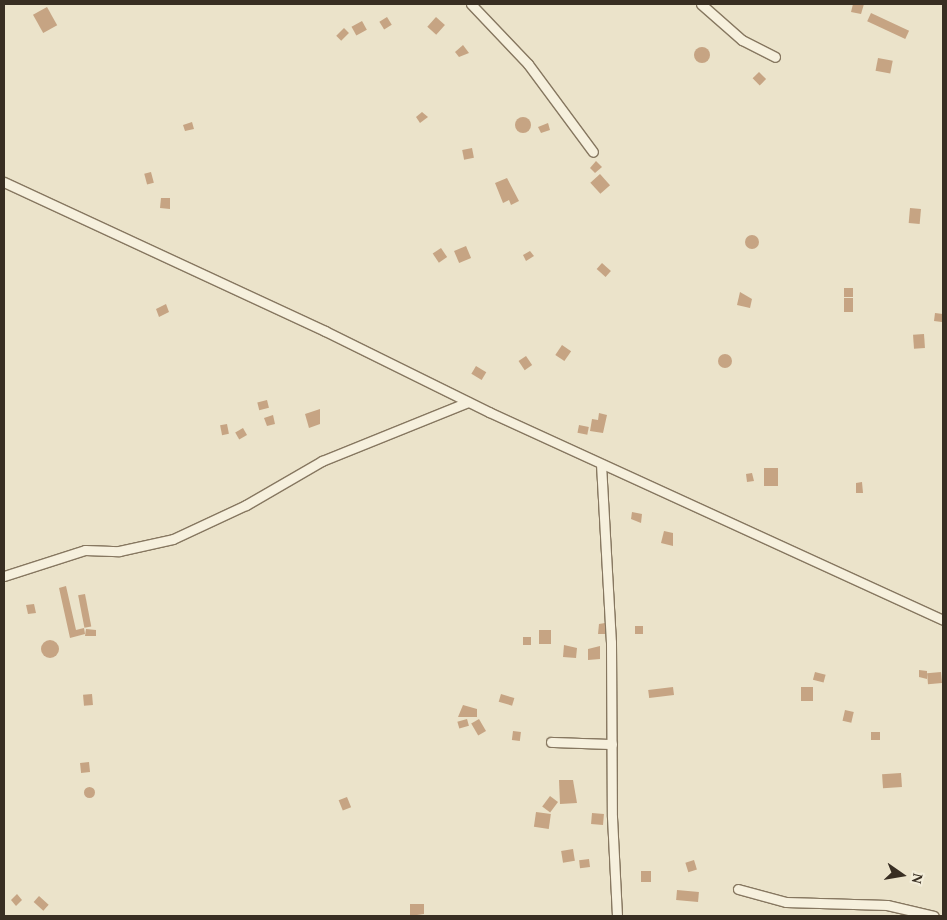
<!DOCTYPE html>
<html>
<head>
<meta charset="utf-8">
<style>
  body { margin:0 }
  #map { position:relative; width:947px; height:920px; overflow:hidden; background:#ebe3ca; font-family:Georgia,serif }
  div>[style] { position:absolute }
  .building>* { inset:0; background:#c6a483; transform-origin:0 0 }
  .round { border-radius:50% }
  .roads { filter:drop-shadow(1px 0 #867760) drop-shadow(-1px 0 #867760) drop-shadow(0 1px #867760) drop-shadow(0 -1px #867760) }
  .minor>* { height:9px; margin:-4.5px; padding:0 4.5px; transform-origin:4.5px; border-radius:4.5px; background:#f6f0dd }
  span { translate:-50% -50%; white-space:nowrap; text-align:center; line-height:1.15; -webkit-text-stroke:4.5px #f3edd9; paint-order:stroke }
  .frame { position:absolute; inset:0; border:5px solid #382e22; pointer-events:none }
  .north { position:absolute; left:877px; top:850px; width:50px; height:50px; -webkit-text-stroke:4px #f3edd9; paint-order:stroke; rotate:103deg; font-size:14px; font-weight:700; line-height:20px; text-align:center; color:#382e22 }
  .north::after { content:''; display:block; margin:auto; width:18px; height:22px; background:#382e22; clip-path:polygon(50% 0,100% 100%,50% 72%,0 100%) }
</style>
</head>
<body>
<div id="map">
  <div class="building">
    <div style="clip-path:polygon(853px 4px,864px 4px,861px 14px,851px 12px)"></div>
    <div style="left:47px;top:7px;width:21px;height:16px;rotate:61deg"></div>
    <div style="left:871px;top:13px;width:42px;height:9px;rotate:25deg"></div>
    <div style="left:387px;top:17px;width:9px;height:9px;rotate:58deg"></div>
    <div style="left:436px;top:17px;width:12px;height:13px;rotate:42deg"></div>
    <div style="left:362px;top:21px;width:10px;height:12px;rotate:61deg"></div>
    <div style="left:344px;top:28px;width:7px;height:11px;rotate:45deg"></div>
    <div style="clip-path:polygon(463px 45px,469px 53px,459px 57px,455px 52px)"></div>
    <div class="round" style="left:694px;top:47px;width:16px;height:16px"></div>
    <div style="left:878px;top:58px;width:15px;height:13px;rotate:11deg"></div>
    <div style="left:759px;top:72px;width:10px;height:9px;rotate:45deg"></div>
    <div style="clip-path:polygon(422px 112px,428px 117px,420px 123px,416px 117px)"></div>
    <div class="round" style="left:515px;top:117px;width:16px;height:16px"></div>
    <div style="clip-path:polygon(192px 122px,194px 129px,185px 131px,183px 125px)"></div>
    <div style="clip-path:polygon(548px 123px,550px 130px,541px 133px,538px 127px)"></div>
    <div style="left:472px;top:148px;width:10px;height:10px;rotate:79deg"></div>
    <div style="clip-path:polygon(596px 161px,602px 167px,595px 173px,590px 168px)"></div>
    <div style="left:151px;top:172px;width:11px;height:7px;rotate:75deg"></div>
    <div style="left:600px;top:174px;width:15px;height:13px;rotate:48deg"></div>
    <div style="clip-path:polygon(507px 178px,519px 201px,511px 205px,509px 200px,503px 203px,495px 183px)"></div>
    <div style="clip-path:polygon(161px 198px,170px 198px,170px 209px,160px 208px)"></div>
    <div style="left:910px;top:208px;width:11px;height:15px;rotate:5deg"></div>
    <div class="round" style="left:745px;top:235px;width:14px;height:14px"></div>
    <div style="left:466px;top:246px;width:13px;height:13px;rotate:67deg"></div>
    <div style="left:441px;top:248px;width:11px;height:10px;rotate:56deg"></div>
    <div style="clip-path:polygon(530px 251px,534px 256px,526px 261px,523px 255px)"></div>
    <div style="left:602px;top:263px;width:12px;height:8px;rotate:42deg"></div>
    <div style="left:844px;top:288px;width:9px;height:9px"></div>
    <div style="clip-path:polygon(740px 292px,752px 299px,750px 308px,737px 305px)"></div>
    <div style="left:844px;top:298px;width:9px;height:14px"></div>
    <div style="clip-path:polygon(166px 304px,169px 312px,159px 317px,156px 309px)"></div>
    <div style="left:935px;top:313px;width:8px;height:8px;rotate:7deg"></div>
    <div style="left:924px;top:334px;width:14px;height:11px;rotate:86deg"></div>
    <div style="left:562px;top:345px;width:11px;height:12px;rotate:34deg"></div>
    <div class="round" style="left:718px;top:354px;width:14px;height:14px"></div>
    <div style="left:526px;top:356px;width:11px;height:9px;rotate:56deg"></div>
    <div style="left:476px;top:366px;width:12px;height:9px;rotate:31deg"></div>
    <div style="left:267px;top:400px;width:8px;height:10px;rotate:76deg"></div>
    <div style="clip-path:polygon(320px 409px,320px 424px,309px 428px,305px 414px)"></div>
    <div style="clip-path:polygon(599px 413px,607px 415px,603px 433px,590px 431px,592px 419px,598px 420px)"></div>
    <div style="clip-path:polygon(273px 415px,275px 424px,267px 426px,264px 418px)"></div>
    <div style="left:227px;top:424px;width:10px;height:7px;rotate:79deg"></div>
    <div style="left:579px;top:425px;width:10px;height:8px;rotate:11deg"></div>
    <div style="left:243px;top:428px;width:8px;height:9px;rotate:60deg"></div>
    <div style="left:764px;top:468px;width:14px;height:18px"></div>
    <div style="clip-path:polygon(752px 473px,754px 481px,747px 482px,746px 474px)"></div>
    <div style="clip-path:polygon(862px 482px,863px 493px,856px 493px,856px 483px)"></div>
    <div style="clip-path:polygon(632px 512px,642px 514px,641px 523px,631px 519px)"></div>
    <div style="clip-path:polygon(664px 531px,673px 533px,673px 546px,661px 543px)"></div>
    <div style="clip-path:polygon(66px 586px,76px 630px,84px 628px,85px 634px,70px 638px,59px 588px)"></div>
    <div style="left:85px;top:594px;width:33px;height:7px;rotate:79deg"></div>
    <div style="clip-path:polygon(34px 604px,36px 613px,28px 614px,26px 605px)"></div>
    <div style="clip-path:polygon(605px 623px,605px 634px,598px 634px,599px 624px)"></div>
    <div style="left:643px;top:626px;width:8px;height:8px;rotate:90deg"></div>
    <div style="clip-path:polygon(86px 629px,96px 630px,96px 636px,85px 636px)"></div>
    <div style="left:539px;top:630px;width:12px;height:14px"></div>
    <div style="left:523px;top:637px;width:8px;height:8px"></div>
    <div class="round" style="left:41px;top:640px;width:18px;height:18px"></div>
    <div style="clip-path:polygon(564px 645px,577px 648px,576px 658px,563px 657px)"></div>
    <div style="clip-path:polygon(600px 646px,600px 659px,588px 660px,588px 649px)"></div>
    <div style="clip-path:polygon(919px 670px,927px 671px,927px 679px,919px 677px)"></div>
    <div style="left:815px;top:672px;width:11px;height:8px;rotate:15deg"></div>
    <div style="left:941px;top:672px;width:11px;height:14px;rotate:85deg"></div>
    <div style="left:673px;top:687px;width:8px;height:25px;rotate:83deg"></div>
    <div style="left:801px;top:687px;width:12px;height:14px"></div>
    <div style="left:92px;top:694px;width:11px;height:9px;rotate:85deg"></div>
    <div style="left:501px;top:694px;width:14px;height:8px;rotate:17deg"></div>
    <div style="clip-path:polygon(463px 705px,477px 709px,477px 717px,458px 717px)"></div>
    <div style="left:845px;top:710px;width:9px;height:11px;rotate:13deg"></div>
    <div style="left:467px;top:719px;width:7px;height:10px;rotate:74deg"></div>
    <div style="left:479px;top:719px;width:14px;height:9px;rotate:60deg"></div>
    <div style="left:513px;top:731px;width:8px;height:9px;rotate:7deg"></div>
    <div style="left:880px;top:732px;width:8px;height:9px;rotate:90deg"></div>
    <div style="left:89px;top:762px;width:10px;height:9px;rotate:84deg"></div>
    <div style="left:901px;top:773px;width:14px;height:19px;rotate:86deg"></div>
    <div style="clip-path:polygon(559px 780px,573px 780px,577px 803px,560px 804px)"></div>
    <div class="round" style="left:83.5px;top:786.5px;width:11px;height:11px"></div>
    <div style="left:550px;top:796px;width:10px;height:13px;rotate:37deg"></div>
    <div style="left:347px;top:797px;width:11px;height:9px;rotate:68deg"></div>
    <div style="left:536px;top:812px;width:15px;height:15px;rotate:8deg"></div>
    <div style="left:592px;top:813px;width:12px;height:11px;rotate:5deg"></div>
    <div style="left:573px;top:849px;width:12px;height:12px;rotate:81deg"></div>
    <div style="left:589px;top:859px;width:8px;height:10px;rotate:83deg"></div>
    <div style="left:694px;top:860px;width:10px;height:9px;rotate:73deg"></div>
    <div style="left:641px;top:871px;width:10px;height:11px"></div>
    <div style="left:677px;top:890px;width:22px;height:10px;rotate:5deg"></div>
    <div style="clip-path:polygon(17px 894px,22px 900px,16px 906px,11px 900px)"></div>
    <div style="left:39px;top:896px;width:13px;height:8px;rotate:42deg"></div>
    <div style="clip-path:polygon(410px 904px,424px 904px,424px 914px,410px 916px)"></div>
  </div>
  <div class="roads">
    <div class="minor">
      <div style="left:471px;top:4px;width:83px;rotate:46.5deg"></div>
      <div style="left:528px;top:64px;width:109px;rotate:53.5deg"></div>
      <div style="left:701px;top:4px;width:55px;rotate:41.3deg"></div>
      <div style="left:742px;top:40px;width:37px;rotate:27deg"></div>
      <div style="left:4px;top:182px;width:354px;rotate:24.9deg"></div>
      <div style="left:325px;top:331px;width:183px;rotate:26.3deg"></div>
      <div style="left:489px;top:412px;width:499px;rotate:24.6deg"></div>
      <div style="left:601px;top:464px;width:178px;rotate:86.8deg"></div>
      <div style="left:611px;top:642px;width:175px;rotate:89.7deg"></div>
      <div style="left:612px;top:817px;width:99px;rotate:87.1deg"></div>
      <div style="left:4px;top:576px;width:85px;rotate:-17.8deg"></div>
      <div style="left:85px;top:550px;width:34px;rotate:2deg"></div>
      <div style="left:119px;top:551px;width:55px;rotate:-12.5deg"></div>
      <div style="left:173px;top:539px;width:81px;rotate:-25deg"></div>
      <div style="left:246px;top:505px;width:88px;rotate:-30.1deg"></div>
      <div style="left:322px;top:461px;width:157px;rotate:-22deg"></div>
      <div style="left:551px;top:742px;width:61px;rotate:1.9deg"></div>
      <div style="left:738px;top:889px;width:50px;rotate:15.2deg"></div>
      <div style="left:786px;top:902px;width:101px;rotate:1.7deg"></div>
      <div style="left:887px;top:905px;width:48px;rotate:13.2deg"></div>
    </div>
  </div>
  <div class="frame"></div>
  <div class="north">N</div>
</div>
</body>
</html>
